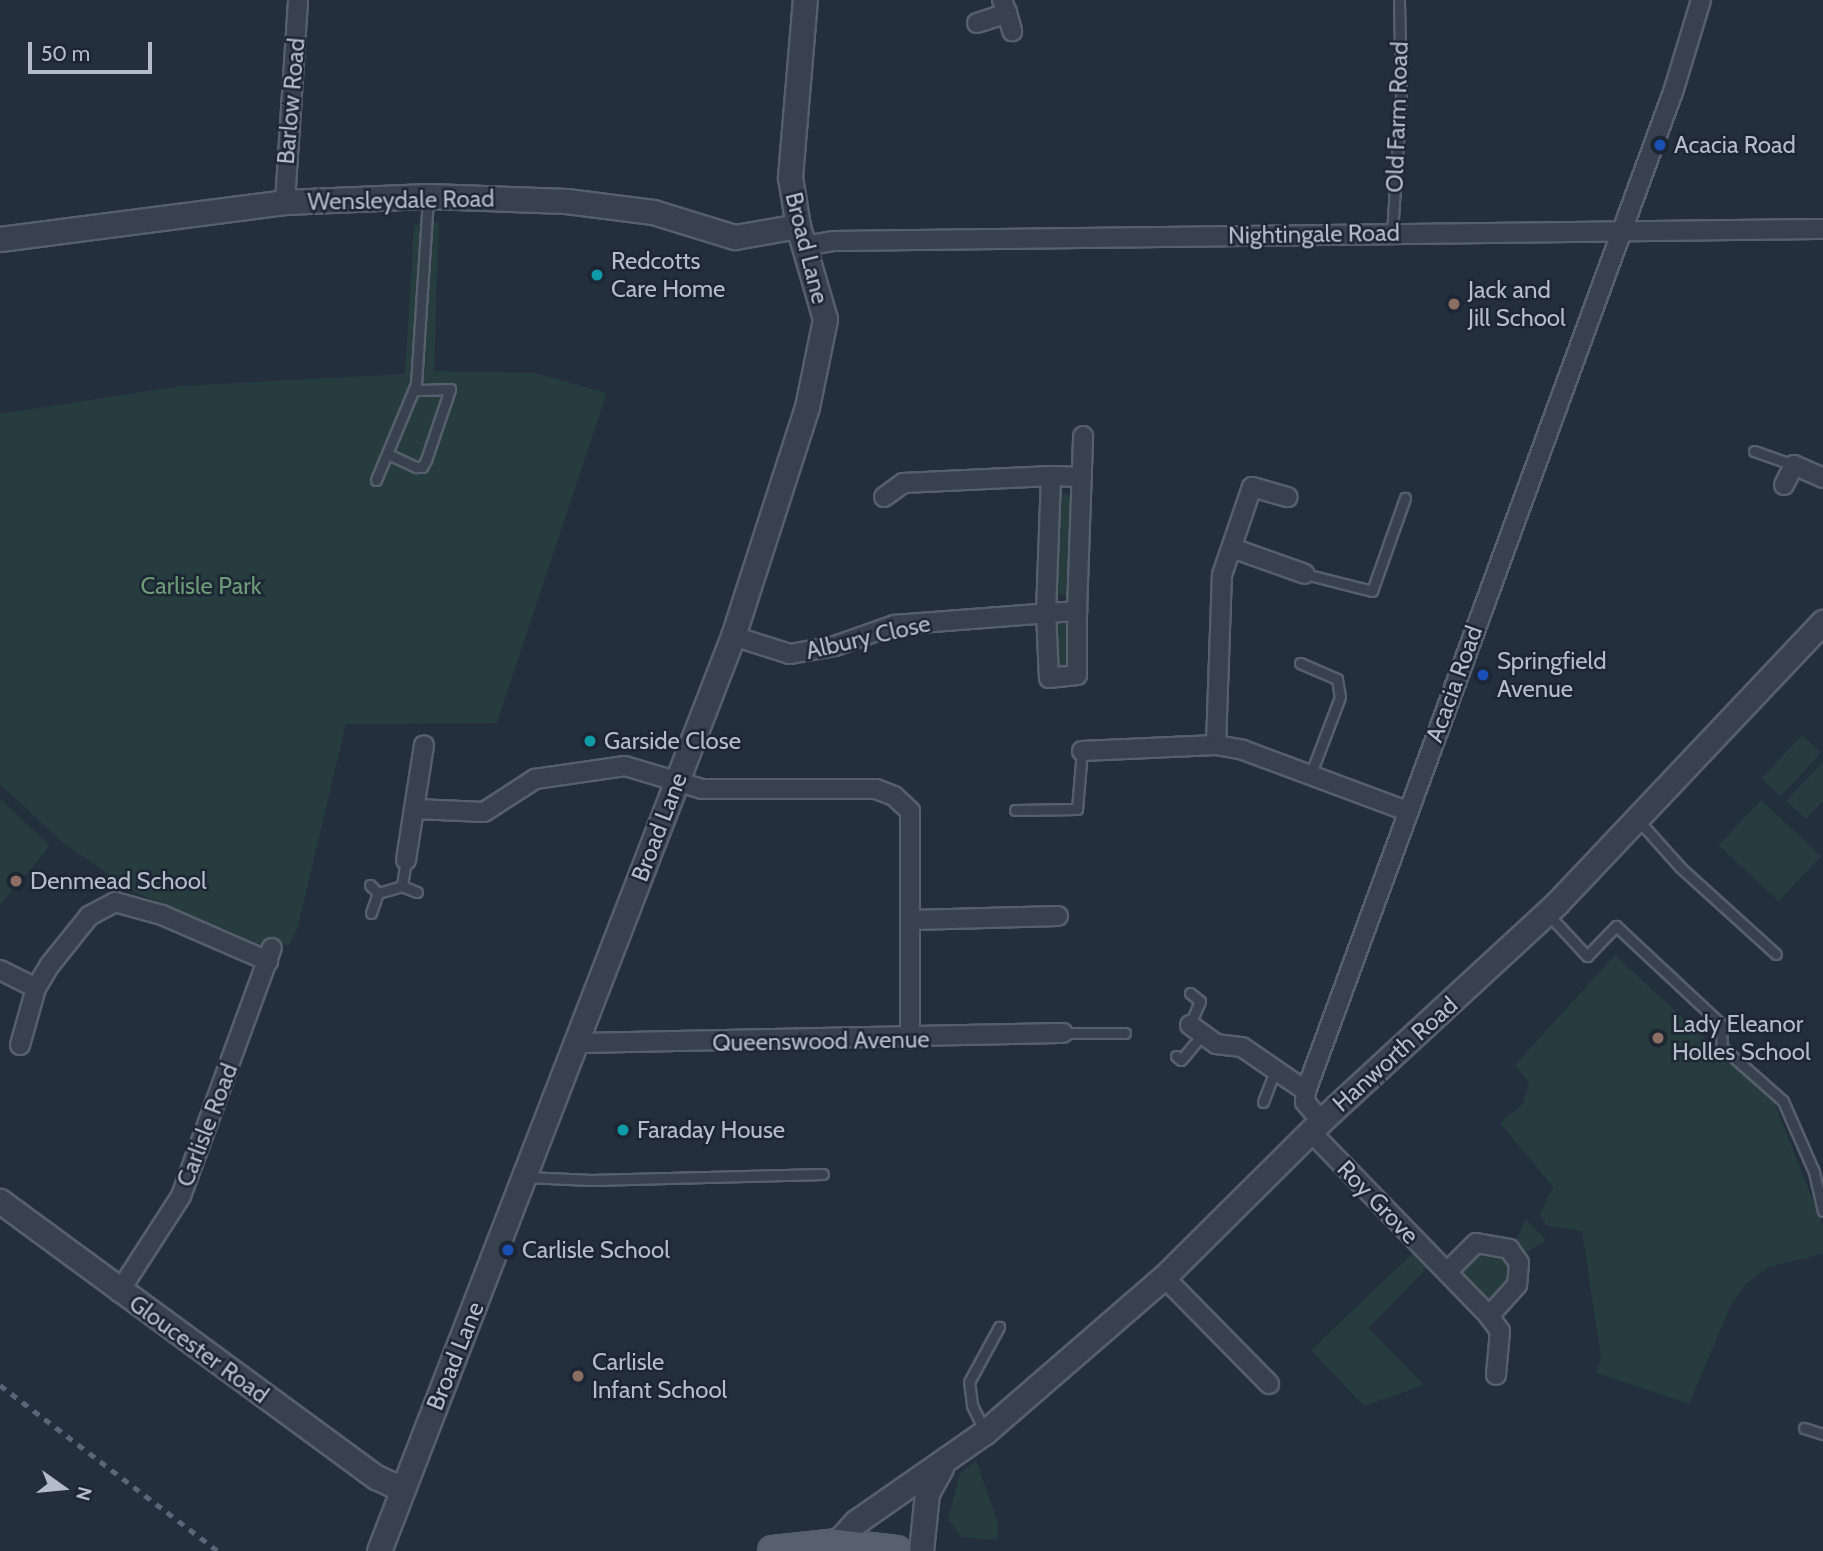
<!DOCTYPE html>
<html>
<head>
<meta charset="utf-8">
<style>
  body { margin:0 }
  #map { position:relative; width:1823px; height:1551px; overflow:hidden; background:#242f3e; font-family:Cabin,sans-serif }
  div>[style] { position:absolute }
  .green>* { inset:0; background:#263c3f; transform-origin:0 0 }
  .roads { filter:drop-shadow(2px 0 #565f6c) drop-shadow(-2px 0 #565f6c) drop-shadow(0 2px #565f6c) drop-shadow(0 -2px #565f6c) }
  .service>* { height:9px; margin:-4.5px; padding:0 4.5px; transform-origin:4.5px; border-radius:4.5px; background:#38414e }
  .minor>* { height:18px; margin:-9px; padding:0 9px; transform-origin:9px; border-radius:9px; background:#38414e }
  .tertiary>* { height:23px; margin:-11.5px; padding:0 11.5px; transform-origin:11.5px; border-radius:11.5px; background:#38414e }
  .primary>* { height:28px; margin:-14px; padding:0 14px; transform-origin:14px; border-radius:14px; background:#56606e }
  .rail>* { height:5px; margin-top:-2.5px; transform-origin:0; background:repeating-linear-gradient(90deg,#5a6575 0 7px,transparent 0 14px) }
  .dots>* { width:19px; height:19px; translate:-50% -50%; box-sizing:border-box; border:4px solid #1d2633; border-radius:50% }
  span { translate:-50% -50%; white-space:nowrap; text-align:center; line-height:1.15; -webkit-text-stroke:5px #1d2633; paint-order:stroke }
  .street-label { font-size:24px; color:#b4bcc9 }
  .poi-label { font-size:24px; color:#b4bcc9 }
  .left { translate:0 -50%; text-align:left }
  .park-label { font-size:24px; color:#6b9a76 }
  .north { position:absolute; left:28px; top:1453px; width:70px; height:70px; -webkit-text-stroke:5px #1d2633; paint-order:stroke; rotate:105deg; font-size:19px; font-weight:700; line-height:28px; text-align:center; color:#b4bcc9 }
  .north::after { content:''; display:block; margin:auto; width:24px; height:32px; background:#b4bcc9; clip-path:polygon(50% 0,100% 100%,50% 72%,0 100%) }
  .scale { position:absolute; left:28px; top:42px; width:124px; height:32px; box-sizing:border-box; border:4px solid #b4bcc9; border-top:0; padding-left:9px; font-size:21px; line-height:24px; white-space:nowrap; color:#b4bcc9; -webkit-text-stroke:5px #1d2633; paint-order:stroke }
</style>
</head>
<body>
<div id="map">
  <div class="green">
    <div style="clip-path:polygon(439px 222px,434px 371px,535px 373px,607px 393px,497px 723px,346px 724px,298px 926px,289px 946px,268px 940px,265px 946px,134px 892px,62px 842px,0 784px,0 414px,181px 386px,405px 374px,414px 225px)"></div>
    <div style="left:1058px;top:494px;width:15px;height:101px"></div>
    <div style="left:1056px;top:623px;width:14px;height:44px"></div>
    <div style="left:1802px;top:735px;width:26px;height:59px;rotate:43deg"></div>
    <div style="clip-path:polygon(1823px 762px,1823px 801px,1806px 819px,1786px 801px)"></div>
    <div style="clip-path:polygon(2px 800px,50px 846px,0 905px,0 801px)"></div>
    <div style="left:1761px;top:800px;width:82px;height:62px;rotate:43deg"></div>
    <div style="clip-path:polygon(1615px 955px,1775px 1104px,1823px 1226px,1823px 1254px,1769px 1267px,1747px 1283px,1731px 1305px,1689px 1404px,1596px 1373px,1601px 1358px,1582px 1231px,1547px 1226px,1540px 1215px,1553px 1187px,1500px 1123px,1523px 1104px,1529px 1083px,1515px 1065px)"></div>
    <div style="clip-path:polygon(1526px 1219px,1546px 1240px,1522px 1256px,1514px 1245px)"></div>
    <div style="clip-path:polygon(1479px 1249px,1506px 1254px,1512px 1266px,1509px 1283px,1488px 1304px,1457px 1269px)"></div>
    <div style="clip-path:polygon(1413px 1253px,1427px 1268px,1368px 1328px,1424px 1385px,1364px 1406px,1311px 1350px)"></div>
    <div style="clip-path:polygon(976px 1460px,998px 1523px,997px 1540px,961px 1537px,948px 1519px,960px 1474px)"></div>
  </div>
  <div class="roads">
    <div class="service">
      <div style="left:1392px;top:233px;width:136px;rotate:-86.2deg"></div>
      <div style="left:1401px;top:97px;width:97px;rotate:-91.2deg"></div>
      <div style="left:1754px;top:451px;width:42px;rotate:19.3deg"></div>
      <div style="left:390px;top:455px;width:29px;rotate:25deg"></div>
      <div style="left:416px;top:467px;width:6px"></div>
      <div style="left:422px;top:467px;width:8px;rotate:-60deg"></div>
      <div style="left:426px;top:460px;width:75px;rotate:-71.3deg"></div>
      <div style="left:450px;top:389px;width:36px;rotate:178deg"></div>
      <div style="left:376px;top:480px;width:104px;rotate:-67.4deg"></div>
      <div style="left:416px;top:384px;width:188px;rotate:-86.3deg"></div>
      <div style="left:1305px;top:574px;width:69px;rotate:14.2deg"></div>
      <div style="left:1372px;top:591px;width:99px;rotate:-70.5deg"></div>
      <div style="left:1300px;top:663px;width:40px;rotate:23.4deg"></div>
      <div style="left:1337px;top:679px;width:18px;rotate:81deg"></div>
      <div style="left:1340px;top:697px;width:85px;rotate:110.8deg"></div>
      <div style="left:1015px;top:810px;width:62px;rotate:-0.9deg"></div>
      <div style="left:1077px;top:809px;width:58px;rotate:-85.1deg"></div>
      <div style="left:1638px;top:820px;width:64px;rotate:48.1deg"></div>
      <div style="left:1681px;top:868px;width:128px;rotate:42.2deg"></div>
      <div style="left:406px;top:860px;width:26px;rotate:99deg"></div>
      <div style="left:402px;top:886px;width:16px;rotate:22deg"></div>
      <div style="left:370px;top:885px;width:11px;rotate:45deg"></div>
      <div style="left:371px;top:913px;width:21px;rotate:-71deg"></div>
      <div style="left:378px;top:893px;width:25px;rotate:-16deg"></div>
      <div style="left:1547px;top:913px;width:59px;rotate:47.1deg"></div>
      <div style="left:1587px;top:956px;width:42px;rotate:-46deg"></div>
      <div style="left:1616px;top:926px;width:144px;rotate:43deg"></div>
      <div style="left:1721px;top:1024px;width:23px;rotate:88deg"></div>
      <div style="left:1722px;top:1047px;width:81px;rotate:41.5deg"></div>
      <div style="left:1783px;top:1101px;width:77px;rotate:66.4deg"></div>
      <div style="left:1814px;top:1172px;width:40px;rotate:77deg"></div>
      <div style="left:1190px;top:993px;width:13px;rotate:39deg"></div>
      <div style="left:1200px;top:1001px;width:26px;rotate:113deg"></div>
      <div style="left:1063px;top:1033px;width:62px"></div>
      <div style="left:1176px;top:1056px;width:6px;rotate:39deg"></div>
      <div style="left:1181px;top:1060px;width:34px;rotate:-50deg"></div>
      <div style="left:1263px;top:1102px;width:34px;rotate:-69deg"></div>
      <div style="left:526px;top:1177px;width:65px;rotate:2.6deg"></div>
      <div style="left:591px;top:1180px;width:232px;rotate:-1.5deg"></div>
      <div style="left:1804px;top:1428px;width:20px;rotate:18deg"></div>
      <div style="left:985px;top:1432px;width:30px;rotate:-116deg"></div>
      <div style="left:972px;top:1405px;width:23px;rotate:-97deg"></div>
      <div style="left:969px;top:1382px;width:63px;rotate:-61.4deg"></div>
    </div>
    <div class="minor">
      <div style="left:1007px;top:13px;width:19px;rotate:74deg"></div>
      <div style="left:977px;top:23px;width:32px;rotate:-18deg"></div>
      <div style="left:1007px;top:13px;width:14px;rotate:-111deg"></div>
      <div style="left:285px;top:202px;width:202px;rotate:-86.3deg"></div>
      <div style="left:805px;top:246px;width:29px;rotate:-10deg"></div>
      <div style="left:834px;top:241px;width:989px;rotate:-0.7deg"></div>
      <div style="left:1784px;top:485px;width:22px;rotate:-63deg"></div>
      <div style="left:1794px;top:465px;width:32px;rotate:24deg"></div>
      <div style="left:884px;top:497px;width:24px;rotate:-36deg"></div>
      <div style="left:903px;top:483px;width:148px;rotate:-2.7deg"></div>
      <div style="left:1232px;top:548px;width:77px;rotate:19.6deg"></div>
      <div style="left:1077px;top:611px;width:64px;rotate:90deg"></div>
      <div style="left:1077px;top:675px;width:28px;rotate:174deg"></div>
      <div style="left:1049px;top:678px;width:65px;rotate:-92.6deg"></div>
      <div style="left:1046px;top:613px;width:137px;rotate:-87.9deg"></div>
      <div style="left:1051px;top:476px;width:29px;rotate:2deg"></div>
      <div style="left:733px;top:636px;width:60px;rotate:17.5deg"></div>
      <div style="left:790px;top:654px;width:46px;rotate:-10.1deg"></div>
      <div style="left:835px;top:646px;width:63px;rotate:-19.6deg"></div>
      <div style="left:894px;top:625px;width:184px;rotate:-4.4deg"></div>
      <div style="left:1077px;top:611px;width:175px;rotate:-88deg"></div>
      <div style="left:1216px;top:745px;width:170px;rotate:-88deg"></div>
      <div style="left:1222px;top:575px;width:93px;rotate:-71.2deg"></div>
      <div style="left:1252px;top:487px;width:37px;rotate:16deg"></div>
      <div style="left:1082px;top:751px;width:134px;rotate:-2.6deg"></div>
      <div style="left:1216px;top:745px;width:27px;rotate:10deg"></div>
      <div style="left:1243px;top:750px;width:175px;rotate:20.4deg"></div>
      <div style="left:416px;top:809px;width:68px;rotate:2.5deg"></div>
      <div style="left:484px;top:812px;width:61px;rotate:-32.9deg"></div>
      <div style="left:535px;top:779px;width:91px;rotate:-8.2deg"></div>
      <div style="left:625px;top:766px;width:80px;rotate:16.6deg"></div>
      <div style="left:702px;top:789px;width:174px"></div>
      <div style="left:876px;top:789px;width:19px;rotate:21deg"></div>
      <div style="left:894px;top:796px;width:22px;rotate:43deg"></div>
      <div style="left:910px;top:811px;width:228px;rotate:90deg"></div>
      <div style="left:406px;top:860px;width:116px;rotate:-81.1deg"></div>
      <div style="left:913px;top:920px;width:145px;rotate:-1.6deg"></div>
      <div style="left:0;top:970px;width:40px;rotate:26.6deg"></div>
      <div style="left:1190px;top:1025px;width:32px;rotate:36deg"></div>
      <div style="left:1216px;top:1044px;width:26px;rotate:7deg"></div>
      <div style="left:1242px;top:1047px;width:78px;rotate:34.5deg"></div>
      <div style="left:578px;top:1043px;width:485px;rotate:-1.2deg"></div>
      <div style="left:20px;top:1045px;width:59px;rotate:-74.3deg"></div>
      <div style="left:36px;top:988px;width:26px;rotate:-59deg"></div>
      <div style="left:49px;top:966px;width:64px;rotate:-51.3deg"></div>
      <div style="left:89px;top:916px;width:30px;rotate:-28deg"></div>
      <div style="left:115px;top:902px;width:49px;rotate:15.5deg"></div>
      <div style="left:162px;top:915px;width:116px;rotate:23.5deg"></div>
      <div style="left:1321px;top:1121px;width:25px;rotate:-130deg"></div>
      <div style="left:1305px;top:1102px;width:11px;rotate:-85deg"></div>
      <div style="left:1306px;top:1091px;width:1067px;rotate:-69.83deg"></div>
      <div style="left:1674px;top:89px;width:93px;rotate:-73.1deg"></div>
      <div style="left:1310px;top:1131px;width:257px;rotate:45.9deg"></div>
      <div style="left:1489px;top:1316px;width:19px;rotate:54deg"></div>
      <div style="left:1500px;top:1331px;width:44px;rotate:95.2deg"></div>
      <div style="left:1447px;top:1272px;width:41px;rotate:-45deg"></div>
      <div style="left:1476px;top:1243px;width:34px;rotate:10deg"></div>
      <div style="left:1509px;top:1249px;width:17px;rotate:54deg"></div>
      <div style="left:1519px;top:1263px;width:22px;rotate:95deg"></div>
      <div style="left:1517px;top:1285px;width:42px;rotate:132.1deg"></div>
      <div style="left:1164px;top:1277px;width:150px;rotate:45.5deg"></div>
      <div style="left:119px;top:1292px;width:114px;rotate:-57.1deg"></div>
      <div style="left:181px;top:1196px;width:264px;rotate:-69.9deg"></div>
    </div>
    <div class="tertiary">
      <div style="left:0;top:239px;width:287px;rotate:-7.4deg"></div>
      <div style="left:285px;top:202px;width:143px;rotate:-2.4deg"></div>
      <div style="left:428px;top:196px;width:138px;rotate:2.1deg"></div>
      <div style="left:566px;top:201px;width:88px;rotate:7.2deg"></div>
      <div style="left:653px;top:212px;width:86px;rotate:17deg"></div>
      <div style="left:735px;top:237px;width:64px;rotate:-9.9deg"></div>
      <div style="left:0;top:1201px;width:466px;rotate:36.3deg"></div>
      <div style="left:376px;top:1477px;width:29px;rotate:25deg"></div>
      <div style="left:836px;top:1544px;width:30px;rotate:-48deg"></div>
      <div style="left:856px;top:1522px;width:157px;rotate:-34.9deg"></div>
      <div style="left:985px;top:1432px;width:237px;rotate:-40.9deg"></div>
      <div style="left:1164px;top:1277px;width:221px;rotate:-44.8deg"></div>
      <div style="left:1321px;top:1121px;width:321px;rotate:-42.7deg"></div>
      <div style="left:1557px;top:903px;width:387px;rotate:-46.6deg"></div>
      <div style="left:379px;top:1551px;width:981px;rotate:-68.85deg"></div>
      <div style="left:733px;top:636px;width:241px;rotate:-72.1deg"></div>
      <div style="left:807px;top:407px;width:90px;rotate:-78.4deg"></div>
      <div style="left:825px;top:319px;width:97px;rotate:-106.2deg"></div>
      <div style="left:798px;top:226px;width:50px;rotate:-99.3deg"></div>
      <div style="left:790px;top:177px;width:178px;rotate:-85.2deg"></div>
      <div style="left:921px;top:1551px;width:58px;rotate:-84.1deg"></div>
      <div style="left:927px;top:1493px;width:29px;rotate:-61deg"></div>
    </div>
    <div class="primary">
      <div style="left:773px;top:1551px;width:63px;rotate:-6.3deg"></div>
      <div style="left:836px;top:1544px;width:61px;rotate:6.5deg"></div>
    </div>
  </div>
  <div class="rail">
    <div style="left:0;top:1385px;width:274px;rotate:37.3deg"></div>
  </div>
  <div class="dots">
    <div style="left:1660px;top:145px;background:#1a4fb4"></div>
    <div style="left:597px;top:275px;background:#0f9aa8"></div>
    <div style="left:1454px;top:304px;background:#8d6e63"></div>
    <div style="left:1483px;top:675px;background:#1a4fb4"></div>
    <div style="left:590px;top:741px;background:#0f9aa8"></div>
    <div style="left:16px;top:881px;background:#8d6e63"></div>
    <div style="left:1658px;top:1038px;background:#8d6e63"></div>
    <div style="left:623px;top:1130px;background:#0f9aa8"></div>
    <div style="left:508px;top:1250px;background:#1a4fb4"></div>
    <div style="left:578px;top:1376px;background:#8d6e63"></div>
  </div>
  <div class="street-label">
    <span style="left:291px;top:101px;rotate:-85deg">Barlow Road</span>
    <span style="left:1397px;top:117px;rotate:-88deg">Old Farm Road</span>
    <span style="left:401px;top:200px;rotate:-1deg">Wensleydale Road</span>
    <span style="left:1314px;top:234px;rotate:-1deg">Nightingale Road</span>
    <span style="left:807px;top:248px;rotate:76deg">Broad Lane</span>
    <span style="left:868px;top:637px;rotate:-13deg">Albury Close</span>
    <span style="left:1454px;top:684px;rotate:-70deg">Acacia Road</span>
    <span style="left:659px;top:827px;rotate:-69deg">Broad Lane</span>
    <span style="left:821px;top:1041px;rotate:-1deg">Queenswood Avenue</span>
    <span style="left:1395px;top:1054px;rotate:-42deg">Hanworth Road</span>
    <span style="left:207px;top:1125px;rotate:-69deg">Carlisle Road</span>
    <span style="left:1378px;top:1202px;rotate:46deg">Roy Grove</span>
    <span style="left:199px;top:1349px;rotate:36deg">Gloucester Road</span>
    <span style="left:455px;top:1356px;rotate:-68deg">Broad Lane</span>
  </div>
  <div class="poi-label">
    <span class="left" style="left:1674px;top:145px">Acacia Road</span>
    <span class="left" style="left:611px;top:275px">Redcotts<br>Care Home</span>
    <span class="left" style="left:1468px;top:304px">Jack and<br>Jill School</span>
    <span class="left" style="left:1497px;top:675px">Springfield<br>Avenue</span>
    <span class="left" style="left:604px;top:741px">Garside Close</span>
    <span class="left" style="left:30px;top:881px">Denmead School</span>
    <span class="left" style="left:1672px;top:1038px">Lady Eleanor<br>Holles School</span>
    <span class="left" style="left:637px;top:1130px">Faraday House</span>
    <span class="left" style="left:522px;top:1250px">Carlisle School</span>
    <span class="left" style="left:592px;top:1376px">Carlisle<br>Infant School</span>
  </div>
  <div class="park-label">
    <span style="left:201px;top:586px">Carlisle Park</span>
  </div>
  <div class="north">N</div>
  <div class="scale">50 m</div>
</div>
</body>
</html>
